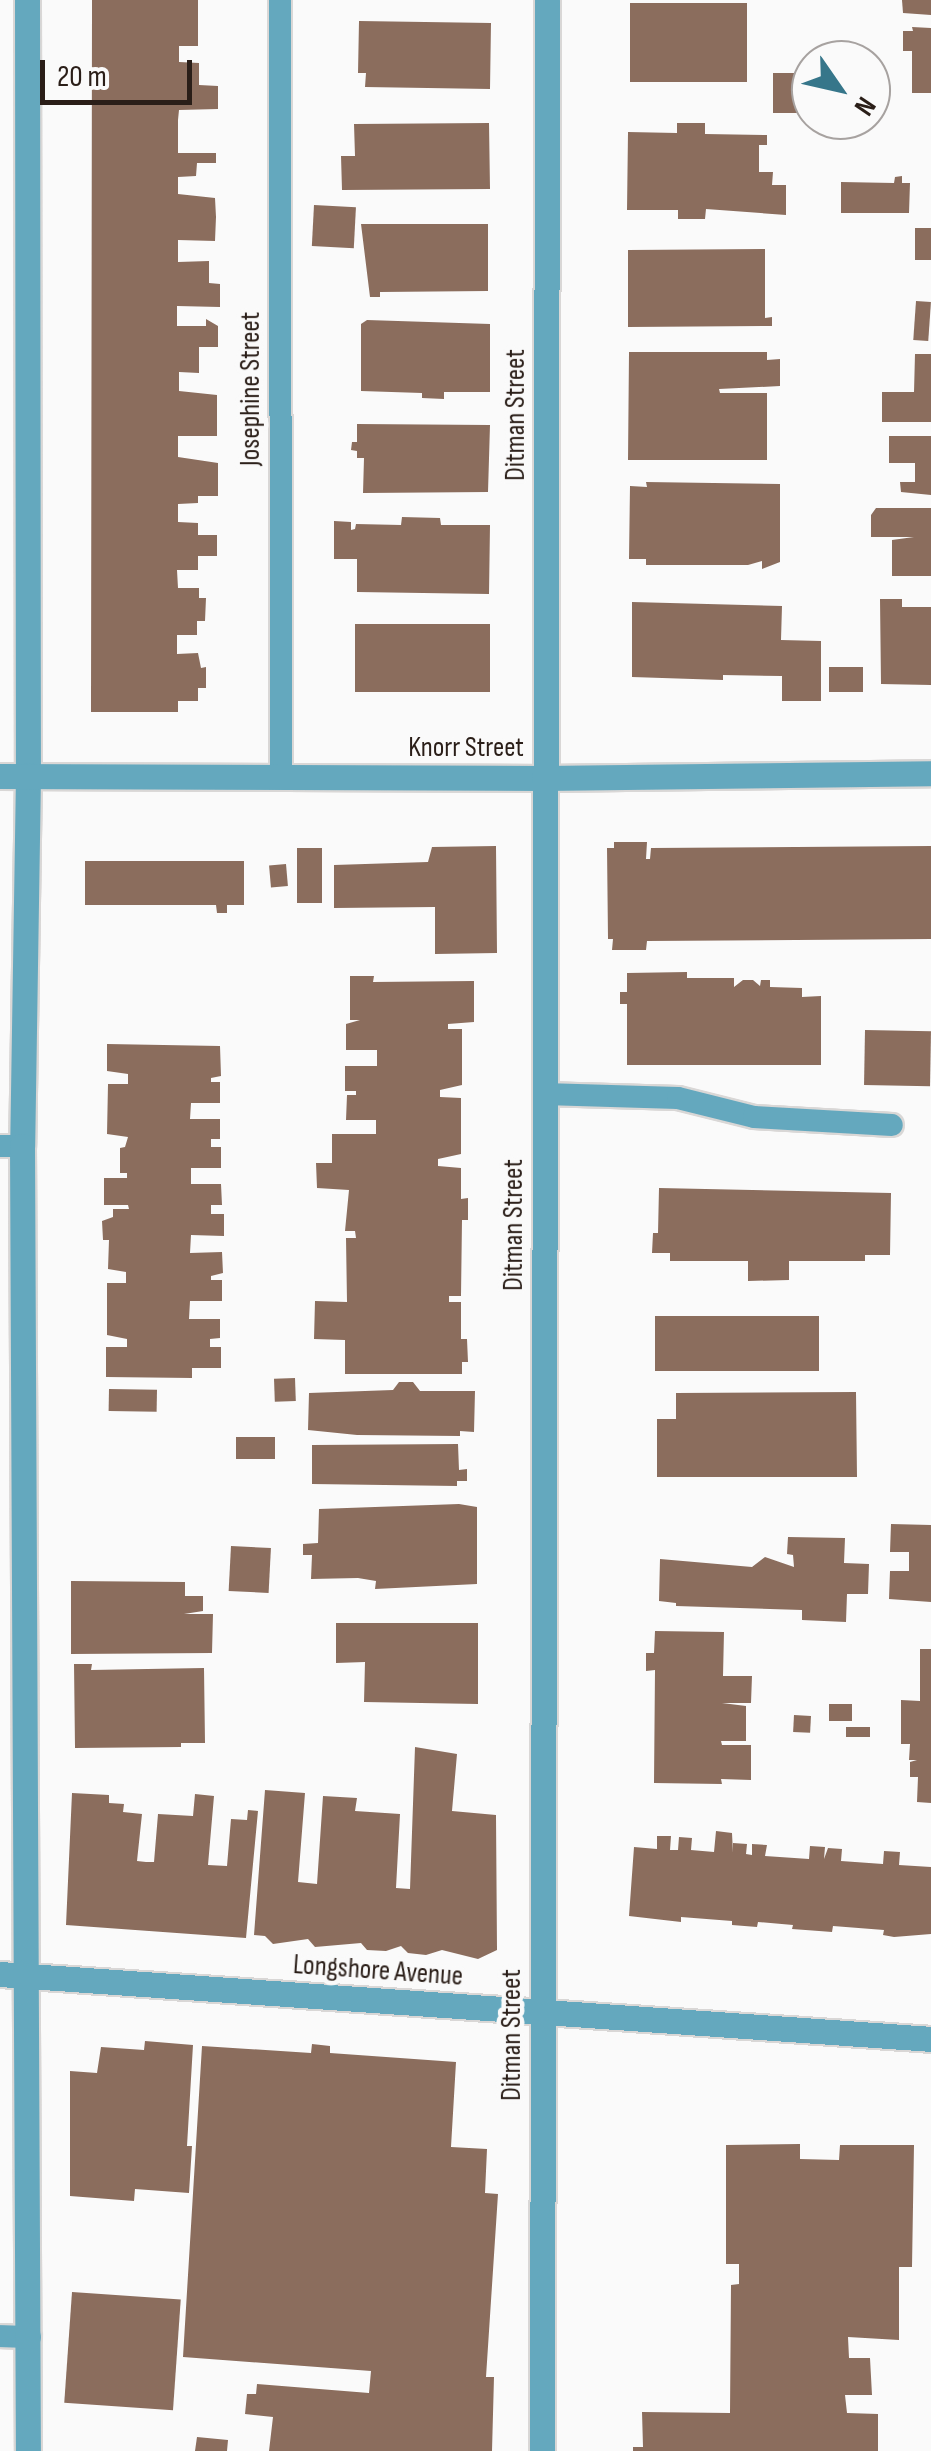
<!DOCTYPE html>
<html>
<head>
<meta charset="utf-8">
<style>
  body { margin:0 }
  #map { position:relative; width:931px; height:2451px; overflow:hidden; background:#fafafa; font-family:"Sofia Sans Condensed",sans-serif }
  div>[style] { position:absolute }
  .building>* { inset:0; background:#8b6d5d; transform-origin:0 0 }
  .roads { filter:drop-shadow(2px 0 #d9d7d6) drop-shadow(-2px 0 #d9d7d6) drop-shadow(0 2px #d9d7d6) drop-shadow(0 -2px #d9d7d6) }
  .service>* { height:22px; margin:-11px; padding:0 11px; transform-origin:11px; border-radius:11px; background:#64a8be }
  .minor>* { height:25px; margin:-12.5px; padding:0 12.5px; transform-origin:12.5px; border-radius:12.5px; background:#64a8be }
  span { translate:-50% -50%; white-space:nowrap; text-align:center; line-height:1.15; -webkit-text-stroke:9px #fafafa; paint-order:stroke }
  .street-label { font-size:28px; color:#2a1e18 }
  .north { position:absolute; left:791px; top:40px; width:100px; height:100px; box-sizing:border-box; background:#fafafa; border:2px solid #a7a2a0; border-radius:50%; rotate:124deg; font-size:28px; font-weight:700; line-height:40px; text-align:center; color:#2a1e18 }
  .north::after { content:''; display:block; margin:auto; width:35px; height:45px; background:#36768a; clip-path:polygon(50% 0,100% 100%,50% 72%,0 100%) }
  .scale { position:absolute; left:40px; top:60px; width:152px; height:45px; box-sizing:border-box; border:5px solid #2a1e18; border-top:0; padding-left:12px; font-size:30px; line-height:35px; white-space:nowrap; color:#2a1e18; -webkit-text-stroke:8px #fafafa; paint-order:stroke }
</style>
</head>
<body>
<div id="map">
  <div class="building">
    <div style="clip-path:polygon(92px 0,198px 0,198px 46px,179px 46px,179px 62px,199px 63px,199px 85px,218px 86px,218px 109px,179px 110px,178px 120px,178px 153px,216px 153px,216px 163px,197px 163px,196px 176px,178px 177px,178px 194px,215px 198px,216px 217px,215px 241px,178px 240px,178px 262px,209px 261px,209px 283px,220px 284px,220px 307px,177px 306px,177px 326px,206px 326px,206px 319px,218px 326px,218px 347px,199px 347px,199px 373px,179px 372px,179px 391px,217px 395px,217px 436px,178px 436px,178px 457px,218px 463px,218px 496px,198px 496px,198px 503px,178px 504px,178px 522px,198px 523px,198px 535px,217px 535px,217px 556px,198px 556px,198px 570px,177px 570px,178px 588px,199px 588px,199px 598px,206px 598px,205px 621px,197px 621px,197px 635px,177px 635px,177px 654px,198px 653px,201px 668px,206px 667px,206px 688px,198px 688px,198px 701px,178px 701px,178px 712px,91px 712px)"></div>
    <div style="clip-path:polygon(902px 0,931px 0,931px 15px,903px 13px)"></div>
    <div style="left:630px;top:3px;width:117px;height:79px"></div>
    <div style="clip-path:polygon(359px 21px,491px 23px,490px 89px,365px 87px,366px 73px,358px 73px)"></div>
    <div style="clip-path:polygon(912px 27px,931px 28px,931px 93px,912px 93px,912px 51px,903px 51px,903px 31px,913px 31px)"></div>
    <div style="left:811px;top:73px;width:40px;height:38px;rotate:90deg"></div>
    <div style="clip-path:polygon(489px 123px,490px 189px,342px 190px,341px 156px,355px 156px,354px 124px)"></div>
    <div style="clip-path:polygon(677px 123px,705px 123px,705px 134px,767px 135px,767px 145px,759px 145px,759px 172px,773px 172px,772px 185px,786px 185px,786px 215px,706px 209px,705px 219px,678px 219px,678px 210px,627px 210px,628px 132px,677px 133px)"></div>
    <div style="clip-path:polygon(902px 176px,902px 183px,910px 183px,909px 213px,841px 213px,841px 182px,894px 183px,895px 177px)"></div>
    <div style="left:314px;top:205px;width:42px;height:41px;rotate:3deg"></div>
    <div style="clip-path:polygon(361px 224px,488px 224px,488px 291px,380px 292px,380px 297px,370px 297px)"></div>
    <div style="left:915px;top:228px;width:16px;height:32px"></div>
    <div style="clip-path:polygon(765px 249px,765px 318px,772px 317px,772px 326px,628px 327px,628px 250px)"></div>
    <div style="left:916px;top:301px;width:15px;height:39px;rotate:4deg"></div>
    <div style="clip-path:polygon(367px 320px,490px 324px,490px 392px,444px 392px,444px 399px,422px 398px,422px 393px,361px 391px,361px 324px)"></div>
    <div style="clip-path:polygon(629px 352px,767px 352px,767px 360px,780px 359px,780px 386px,719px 389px,720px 393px,767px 393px,767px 460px,628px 460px)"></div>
    <div style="clip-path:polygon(915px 354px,931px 354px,931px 422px,882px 422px,882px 392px,914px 392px)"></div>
    <div style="clip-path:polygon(357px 424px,490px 425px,488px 492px,363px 493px,364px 458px,357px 458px,357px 451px,351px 450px,352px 442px,357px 442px)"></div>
    <div style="clip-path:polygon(889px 436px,931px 436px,931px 495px,901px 492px,900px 482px,915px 482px,915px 463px,889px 463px)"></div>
    <div style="clip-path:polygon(646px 482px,780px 484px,780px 562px,762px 569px,762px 561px,748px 565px,646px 565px,646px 559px,629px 559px,630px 486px,647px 487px)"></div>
    <div style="clip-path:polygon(876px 508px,931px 508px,931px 576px,892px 576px,892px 540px,914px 537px,871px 537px,871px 515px)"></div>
    <div style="clip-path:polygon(402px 517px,440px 518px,441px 525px,490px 525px,489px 594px,357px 592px,357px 559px,334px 559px,334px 521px,351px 522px,351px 530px,355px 529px,356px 524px,401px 525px)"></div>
    <div style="clip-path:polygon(880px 599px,902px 599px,902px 607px,931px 607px,931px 685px,881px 684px)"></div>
    <div style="clip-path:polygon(632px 602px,782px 606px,781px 640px,821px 641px,821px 701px,782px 701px,782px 676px,723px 675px,723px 680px,632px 677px)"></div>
    <div style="left:355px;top:624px;width:135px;height:68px"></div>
    <div style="left:863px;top:667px;width:25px;height:34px;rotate:90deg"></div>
    <div style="clip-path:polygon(614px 842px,647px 842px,646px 859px,650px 859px,651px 848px,931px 846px,931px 939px,647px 941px,646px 950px,612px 950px,613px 939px,608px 939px,607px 848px,614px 848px)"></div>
    <div style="clip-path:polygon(496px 846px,497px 953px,435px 954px,435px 907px,334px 908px,334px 865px,428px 862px,432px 847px)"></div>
    <div style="left:297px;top:848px;width:25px;height:55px"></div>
    <div style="clip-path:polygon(85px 861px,244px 861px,244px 905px,227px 905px,227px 913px,217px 913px,216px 905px,85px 905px)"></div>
    <div style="left:286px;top:864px;width:22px;height:17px;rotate:85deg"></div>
    <div style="clip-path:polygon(687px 972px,687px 978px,734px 978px,734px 987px,743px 980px,753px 980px,760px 986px,761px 980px,770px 980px,770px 987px,802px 988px,802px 997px,821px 996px,821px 1065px,627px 1065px,627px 1004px,620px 1004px,620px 992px,627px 992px,627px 973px)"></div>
    <div style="clip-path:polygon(350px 976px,374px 976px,373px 982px,474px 981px,474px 1022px,448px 1024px,448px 1029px,462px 1029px,462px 1085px,440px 1090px,440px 1097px,461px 1098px,461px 1154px,438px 1159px,438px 1166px,461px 1168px,461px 1199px,468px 1198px,468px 1220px,462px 1220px,461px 1296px,449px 1296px,449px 1302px,461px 1302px,461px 1339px,467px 1339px,468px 1362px,462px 1362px,462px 1374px,345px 1374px,345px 1340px,314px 1339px,315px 1301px,347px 1302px,346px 1238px,356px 1238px,355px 1231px,345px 1231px,349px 1190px,317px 1188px,316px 1163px,332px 1163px,332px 1134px,376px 1134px,376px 1120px,346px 1120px,347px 1095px,356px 1095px,356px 1091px,345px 1091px,345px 1066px,377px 1066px,377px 1050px,346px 1050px,346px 1024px,360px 1020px,350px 1020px)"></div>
    <div style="left:865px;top:1030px;width:66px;height:55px;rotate:1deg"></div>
    <div style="clip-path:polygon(107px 1044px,220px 1046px,221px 1076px,211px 1078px,211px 1082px,220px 1082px,220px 1103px,191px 1103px,190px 1119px,220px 1119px,220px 1139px,211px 1139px,211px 1147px,221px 1147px,221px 1168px,191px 1168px,191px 1184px,221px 1184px,222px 1205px,211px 1205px,211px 1214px,224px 1214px,224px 1236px,191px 1235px,190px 1253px,222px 1252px,223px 1273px,211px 1276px,211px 1280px,222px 1280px,222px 1301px,190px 1301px,189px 1319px,220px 1319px,220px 1338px,210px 1339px,210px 1347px,221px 1347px,221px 1368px,192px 1368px,192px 1378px,106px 1377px,106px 1347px,127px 1347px,127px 1339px,107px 1335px,107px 1283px,126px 1283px,126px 1272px,108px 1269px,109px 1240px,103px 1240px,102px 1221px,113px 1217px,113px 1209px,129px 1209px,128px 1205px,104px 1205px,104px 1178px,127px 1178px,127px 1173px,120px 1173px,120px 1148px,125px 1147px,128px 1137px,107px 1134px,108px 1084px,128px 1084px,128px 1074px,107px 1071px)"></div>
    <div style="clip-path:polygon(659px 1188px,891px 1193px,890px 1255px,865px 1255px,865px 1261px,789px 1261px,789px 1280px,748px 1281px,748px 1261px,670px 1261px,670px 1253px,652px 1253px,653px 1233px,658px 1233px)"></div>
    <div style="left:655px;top:1316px;width:164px;height:55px"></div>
    <div style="left:295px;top:1378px;width:23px;height:21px;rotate:88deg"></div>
    <div style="clip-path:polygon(399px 1382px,413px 1382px,420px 1391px,475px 1391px,474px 1432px,460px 1431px,460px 1436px,357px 1435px,308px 1430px,309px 1393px,393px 1390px)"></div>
    <div style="left:109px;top:1389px;width:48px;height:22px;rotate:1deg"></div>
    <div style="clip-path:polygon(856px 1392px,857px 1477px,657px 1477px,657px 1419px,676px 1419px,676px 1393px)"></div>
    <div style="left:275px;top:1437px;width:22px;height:39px;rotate:90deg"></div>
    <div style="clip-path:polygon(458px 1444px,459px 1470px,467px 1469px,467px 1481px,457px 1481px,457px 1486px,312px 1484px,312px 1445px)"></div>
    <div style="clip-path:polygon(459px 1504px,477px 1507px,477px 1584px,375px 1589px,376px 1581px,358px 1578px,311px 1579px,312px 1555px,303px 1555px,303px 1544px,318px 1543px,319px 1509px)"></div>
    <div style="clip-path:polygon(891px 1524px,931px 1525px,931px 1602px,889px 1599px,890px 1571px,909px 1571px,909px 1552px,890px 1552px)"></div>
    <div style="clip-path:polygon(788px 1537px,845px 1538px,844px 1563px,869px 1564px,868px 1594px,847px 1594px,846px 1622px,802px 1620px,802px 1610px,676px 1606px,676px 1603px,659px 1601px,660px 1559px,752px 1567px,765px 1557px,794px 1567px,793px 1555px,787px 1554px)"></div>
    <div style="left:231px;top:1546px;width:40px;height:45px;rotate:3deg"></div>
    <div style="clip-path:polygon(71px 1581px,185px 1582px,185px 1596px,203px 1596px,203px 1611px,184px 1614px,213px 1614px,212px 1653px,71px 1654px)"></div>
    <div style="clip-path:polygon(336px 1623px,478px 1623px,478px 1704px,364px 1702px,365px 1662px,336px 1663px)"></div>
    <div style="clip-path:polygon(655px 1631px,724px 1632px,723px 1676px,752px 1676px,751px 1703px,722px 1703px,746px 1706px,746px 1741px,721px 1741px,722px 1745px,751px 1745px,751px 1780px,721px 1779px,722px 1784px,654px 1783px,655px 1670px,646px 1671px,646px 1653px,654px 1653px)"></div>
    <div style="clip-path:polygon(920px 1649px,931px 1649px,931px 1803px,917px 1802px,918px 1777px,910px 1777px,910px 1762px,917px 1760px,909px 1760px,910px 1744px,901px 1744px,901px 1700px,920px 1701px)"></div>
    <div style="clip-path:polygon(74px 1664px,92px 1664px,91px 1670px,204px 1668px,205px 1743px,181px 1743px,181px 1747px,75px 1748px)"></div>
    <div style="left:829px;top:1704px;width:23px;height:17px"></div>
    <div style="left:794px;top:1715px;width:17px;height:17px;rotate:3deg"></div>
    <div style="left:846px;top:1727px;width:24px;height:10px"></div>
    <div style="clip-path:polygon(415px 1747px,457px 1754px,452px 1811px,496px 1815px,497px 1950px,478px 1959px,442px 1950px,426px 1955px,408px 1953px,401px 1946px,386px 1951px,367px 1950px,361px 1943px,315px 1947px,308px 1939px,273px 1944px,265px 1936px,254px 1935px,265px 1790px,305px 1793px,298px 1882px,317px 1884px,323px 1796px,357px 1798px,355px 1811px,400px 1814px,396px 1888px,410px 1889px)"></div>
    <div style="clip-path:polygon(72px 1793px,109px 1795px,109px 1803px,124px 1804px,123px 1812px,142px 1814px,137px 1861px,146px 1862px,154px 1862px,158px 1814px,193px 1816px,195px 1794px,214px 1796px,208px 1865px,227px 1866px,231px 1819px,247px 1820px,248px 1810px,258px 1811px,246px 1938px,66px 1925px)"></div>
    <div style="clip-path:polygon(716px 1831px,732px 1833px,733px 1853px,733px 1843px,747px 1844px,746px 1854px,752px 1855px,752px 1844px,767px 1845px,765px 1856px,809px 1859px,810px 1846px,825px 1847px,824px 1859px,828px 1848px,842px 1849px,841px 1861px,883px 1864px,884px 1851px,900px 1852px,899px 1865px,931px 1867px,931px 1934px,894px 1937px,883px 1935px,884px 1930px,833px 1926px,832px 1932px,819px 1931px,792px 1929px,793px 1925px,758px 1922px,757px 1927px,732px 1925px,732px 1921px,681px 1917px,681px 1922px,629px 1916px,634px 1847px,657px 1849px,657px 1836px,671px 1836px,670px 1850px,678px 1850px,679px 1837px,692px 1838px,691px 1850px,714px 1852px)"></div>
    <div style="clip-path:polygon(145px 2041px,193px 2045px,187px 2146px,192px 2146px,189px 2193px,135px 2189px,134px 2201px,70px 2196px,70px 2071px,97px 2073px,101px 2047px,144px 2050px)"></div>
    <div style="clip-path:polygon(312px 2044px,330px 2046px,330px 2053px,456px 2062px,451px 2147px,487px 2149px,485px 2193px,498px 2194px,486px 2377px,494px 2377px,492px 2451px,269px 2451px,273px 2417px,245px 2414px,247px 2394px,256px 2394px,257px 2384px,369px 2393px,371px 2371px,183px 2357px,202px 2046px,311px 2053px)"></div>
    <div style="clip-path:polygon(800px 2144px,800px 2159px,839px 2160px,840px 2145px,914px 2145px,912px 2267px,899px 2267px,899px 2340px,848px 2337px,849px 2358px,870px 2358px,872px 2395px,845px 2395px,847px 2413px,878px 2414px,878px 2451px,633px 2451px,633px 2447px,643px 2447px,642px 2412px,730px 2413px,731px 2285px,739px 2284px,739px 2264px,726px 2264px,726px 2145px)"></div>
    <div style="left:72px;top:2292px;width:109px;height:111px;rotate:4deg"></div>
    <div style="clip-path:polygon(197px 2437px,228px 2440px,227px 2451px,195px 2451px)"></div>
  </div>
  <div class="roads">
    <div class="service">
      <div style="left:280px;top:0;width:777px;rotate:89.93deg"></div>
      <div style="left:544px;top:1094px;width:134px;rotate:1.7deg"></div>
      <div style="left:678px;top:1098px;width:78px;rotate:14deg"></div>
      <div style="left:754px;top:1117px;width:138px;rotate:3.3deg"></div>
      <div style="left:0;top:1146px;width:22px"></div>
      <div style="left:0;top:2336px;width:30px;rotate:2deg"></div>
    </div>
    <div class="minor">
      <div style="left:27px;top:0;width:775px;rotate:89.93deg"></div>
      <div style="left:28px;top:775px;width:371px;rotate:90.9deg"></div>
      <div style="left:22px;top:1146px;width:1305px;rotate:89.74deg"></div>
      <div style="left:0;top:776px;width:544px;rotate:0.21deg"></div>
      <div style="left:544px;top:778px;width:387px;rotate:-0.7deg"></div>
      <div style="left:0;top:1974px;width:933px;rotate:3.99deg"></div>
      <div style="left:542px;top:2451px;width:2451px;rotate:-89.88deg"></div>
    </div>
  </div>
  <div class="street-label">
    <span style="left:251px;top:389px;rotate:-90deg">Josephine Street</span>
    <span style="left:516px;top:415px;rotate:-90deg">Ditman Street</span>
    <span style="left:466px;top:748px">Knorr Street</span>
    <span style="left:514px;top:1225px;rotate:-90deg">Ditman Street</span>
    <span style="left:378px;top:1971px;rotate:4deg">Longshore Avenue</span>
    <span style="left:512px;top:2035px;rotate:-90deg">Ditman Street</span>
  </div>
  <div class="north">N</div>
  <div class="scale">20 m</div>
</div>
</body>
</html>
